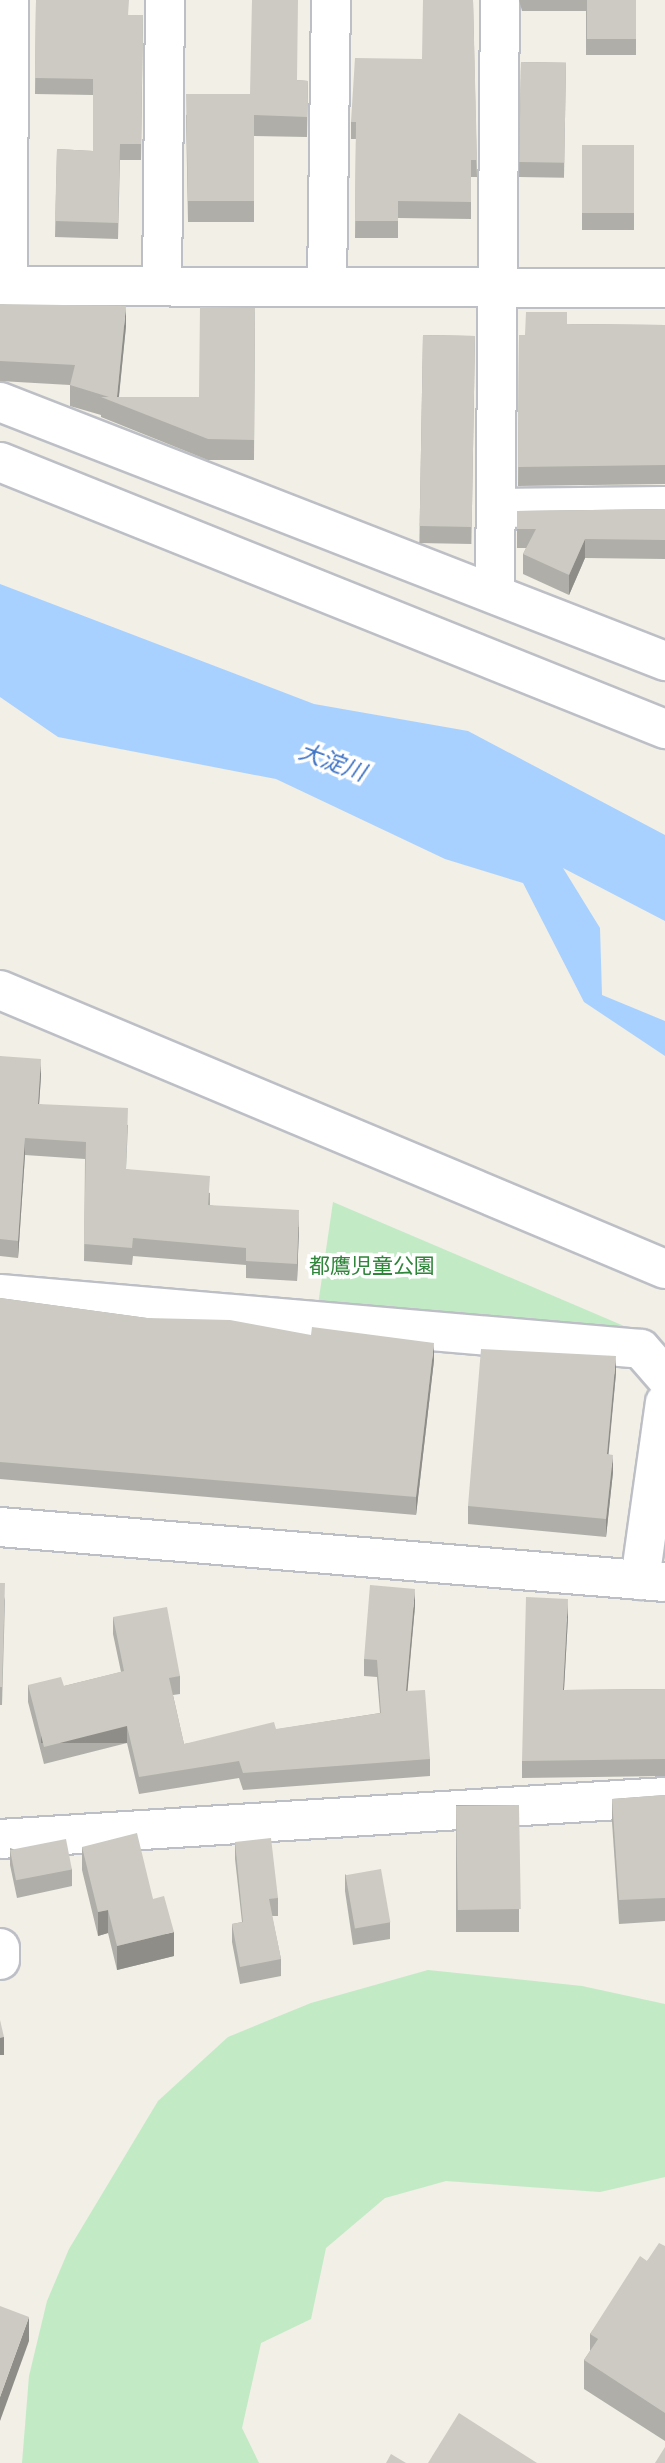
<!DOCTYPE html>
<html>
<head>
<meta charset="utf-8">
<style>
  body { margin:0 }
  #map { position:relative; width:665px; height:2463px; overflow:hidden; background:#f1efe6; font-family:Karla,"Noto Sans JP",sans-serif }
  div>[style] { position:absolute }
  .green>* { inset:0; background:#c1eac5 }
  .water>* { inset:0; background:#a8d1ff }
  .roads { filter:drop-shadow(2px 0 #bdbfc6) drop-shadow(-2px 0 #bdbfc6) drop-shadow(0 2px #bdbfc6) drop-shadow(0 -2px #bdbfc6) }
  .minor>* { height:38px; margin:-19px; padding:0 19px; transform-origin:19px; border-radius:19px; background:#fff }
  .wall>* { inset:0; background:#afaea8; transform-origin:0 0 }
  .shaded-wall>* { inset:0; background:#8f8d88; transform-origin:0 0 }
  .building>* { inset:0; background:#cccac3; transform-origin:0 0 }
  span { translate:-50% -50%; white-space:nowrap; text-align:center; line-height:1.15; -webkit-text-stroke:7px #fff; paint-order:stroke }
  .park-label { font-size:21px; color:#2f853a }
  .water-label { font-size:23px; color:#3e73c4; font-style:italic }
</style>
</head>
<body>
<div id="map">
  <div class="green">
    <div style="clip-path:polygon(333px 1202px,638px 1332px,318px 1305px)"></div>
    <div style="clip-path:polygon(428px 1970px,582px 1986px,665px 2004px,665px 2177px,600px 2192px,446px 2181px,385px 2198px,326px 2248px,311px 2319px,261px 2343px,242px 2428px,259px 2463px,22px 2463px,29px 2376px,47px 2301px,69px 2249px,158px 2101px,228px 2037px,311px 2003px)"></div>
  </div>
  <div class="water">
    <div style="clip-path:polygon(0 584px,314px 704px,468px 731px,665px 835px,665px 921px,563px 868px,600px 928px,602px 995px,665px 1021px,665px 1056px,584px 1002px,523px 883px,445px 859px,276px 779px,58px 737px,0 697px)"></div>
  </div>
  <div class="roads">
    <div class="minor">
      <div style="left:327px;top:285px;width:285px;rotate:-89.2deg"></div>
      <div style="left:0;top:286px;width:665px;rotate:0.17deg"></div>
      <div style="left:8px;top:286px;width:286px;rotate:-89.8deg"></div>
      <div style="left:162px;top:286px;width:286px;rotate:-89.4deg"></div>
      <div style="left:0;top:402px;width:714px;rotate:21.28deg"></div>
      <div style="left:0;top:462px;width:717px;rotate:21.88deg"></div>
      <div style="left:496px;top:508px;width:169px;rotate:-0.7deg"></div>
      <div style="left:495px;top:592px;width:592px;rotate:-89.52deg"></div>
      <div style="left:0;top:990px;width:721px;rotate:22.76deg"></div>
      <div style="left:0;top:1294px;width:643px;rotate:4.9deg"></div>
      <div style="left:641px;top:1349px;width:37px;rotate:49deg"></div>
      <div style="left:0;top:1527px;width:667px;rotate:4.73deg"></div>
      <div style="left:640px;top:1580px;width:179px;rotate:-82deg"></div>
      <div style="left:0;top:1839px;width:666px;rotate:-3.61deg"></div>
      <div style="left:0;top:1948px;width:12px;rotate:90deg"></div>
    </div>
  </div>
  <div class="wall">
    <div style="clip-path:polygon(36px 0,129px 15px,143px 15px,141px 160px,120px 160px,118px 239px,55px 237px,57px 149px,93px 151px,93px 95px,35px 94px)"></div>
    <div style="clip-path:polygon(473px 0,477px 177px,471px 177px,471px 219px,398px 218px,398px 238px,355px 238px,356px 139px,351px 139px,351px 122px,422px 59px)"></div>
    <div style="clip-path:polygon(519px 0,636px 0,636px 55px,586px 55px,586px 11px,522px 11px)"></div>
    <div style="left:521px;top:62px;width:45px;height:115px;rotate:1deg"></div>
    <div style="clip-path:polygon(297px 80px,308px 81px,307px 137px,254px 136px,254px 222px,188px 222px,186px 115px)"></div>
    <div style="left:582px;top:145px;width:52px;height:85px"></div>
    <div style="clip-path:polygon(0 304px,126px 326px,119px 397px,199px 397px,255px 308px,254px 460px,208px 460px,101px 417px,101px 415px,70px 406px,70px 385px,0 381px)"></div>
    <div style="clip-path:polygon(567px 324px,665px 325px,665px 484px,518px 486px,519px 335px,525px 335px)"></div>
    <div style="left:423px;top:335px;width:52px;height:208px;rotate:1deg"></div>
    <div style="clip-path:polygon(665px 509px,665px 559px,585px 558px,569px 595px,523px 574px,523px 554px,526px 548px,517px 548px,517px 511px)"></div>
    <div style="clip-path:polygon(0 1056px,41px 1076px,39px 1104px,128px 1125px,126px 1169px,210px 1193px,210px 1205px,299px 1227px,297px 1281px,246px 1278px,246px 1265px,133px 1256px,132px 1265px,84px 1261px,85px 1159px,25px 1155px,18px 1258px,0 1256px)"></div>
    <div style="clip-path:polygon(0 1298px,147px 1318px,434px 1360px,416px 1515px,0 1479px)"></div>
    <div style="clip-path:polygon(616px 1373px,608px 1454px,613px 1472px,606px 1537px,468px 1524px,468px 1506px)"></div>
    <div style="clip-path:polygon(0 1583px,5px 1600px,2px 1705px,0 1705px)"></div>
    <div style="clip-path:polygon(415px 1606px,407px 1691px,430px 1759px,430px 1776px,243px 1790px,239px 1778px,139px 1794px,127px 1743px,44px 1764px,28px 1702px,28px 1685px,64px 1686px,121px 1672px,113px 1634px,113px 1617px,180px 1676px,180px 1694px,173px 1695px,184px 1744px,380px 1713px,377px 1677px,364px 1676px,364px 1659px)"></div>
    <div style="clip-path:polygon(568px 1617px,564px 1690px,665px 1689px,665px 1776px,522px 1778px,522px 1761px)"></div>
    <div style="clip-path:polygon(665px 1795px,665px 1921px,619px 1924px,612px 1822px,612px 1799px)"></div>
    <div style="left:519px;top:1805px;width:127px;height:63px;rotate:90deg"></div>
    <div style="clip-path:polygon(235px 1842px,278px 1898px,278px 1916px,272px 1916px,281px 1959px,281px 1976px,240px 1984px,232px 1942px,232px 1924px,242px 1922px,235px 1859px)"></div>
    <div style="clip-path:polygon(82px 1847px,153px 1899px,174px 1956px,117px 1970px,108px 1933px,98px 1936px,82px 1870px)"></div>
    <div style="clip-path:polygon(10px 1848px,72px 1869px,72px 1886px,17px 1898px,10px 1865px)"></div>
    <div style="clip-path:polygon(345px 1874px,390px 1922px,390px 1939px,353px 1945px,345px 1891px)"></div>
    <div style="clip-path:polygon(665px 2246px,665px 2441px,584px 2389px,584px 2360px,590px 2351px,590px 2334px,647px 2261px)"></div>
  </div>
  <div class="shaded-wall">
    <div style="clip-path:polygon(126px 306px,126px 326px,118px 404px,117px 397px)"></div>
    <div style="clip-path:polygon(585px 539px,585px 558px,569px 595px,569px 575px)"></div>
    <div style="clip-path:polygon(41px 1059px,41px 1076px,38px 1121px,38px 1104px)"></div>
    <div style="clip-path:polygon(25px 1138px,25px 1155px,18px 1258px,18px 1241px)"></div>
    <div style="clip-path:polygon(299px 1210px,299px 1227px,297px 1281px,297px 1264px)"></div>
    <div style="clip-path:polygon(434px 1343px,434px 1360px,416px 1515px,416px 1497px)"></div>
    <div style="clip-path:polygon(616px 1356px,616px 1373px,607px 1471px,607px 1454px)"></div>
    <div style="clip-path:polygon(613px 1455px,613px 1472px,606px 1537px,606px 1519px)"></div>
    <div style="clip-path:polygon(415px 1589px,415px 1606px,406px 1708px,406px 1691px)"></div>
    <div style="clip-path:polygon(568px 1599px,568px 1617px,563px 1707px,563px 1690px)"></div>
    <div style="left:127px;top:1726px;width:17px;height:86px;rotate:90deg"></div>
    <div style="clip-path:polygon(108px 1910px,108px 1933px,98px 1936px,98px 1912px)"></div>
    <div style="clip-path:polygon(174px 1932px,174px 1956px,117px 1970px,117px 1946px)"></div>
    <div style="left:4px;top:2037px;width:18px;height:4px;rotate:90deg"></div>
    <div style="clip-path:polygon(29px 2317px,29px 2341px,0 2421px,0 2397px)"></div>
  </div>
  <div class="building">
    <div style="clip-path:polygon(36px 0,129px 0,128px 15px,143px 15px,141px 144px,120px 144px,118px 223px,55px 221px,57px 149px,93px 151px,93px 79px,35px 78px)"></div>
    <div style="clip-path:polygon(252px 0,298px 0,297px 80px,308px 81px,307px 117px,254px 115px,254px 201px,188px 201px,186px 94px,250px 94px)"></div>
    <div style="clip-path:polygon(423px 0,473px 0,477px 160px,471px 160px,471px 202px,398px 201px,398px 221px,355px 221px,356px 122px,351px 122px,355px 58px,422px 59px)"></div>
    <div style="left:587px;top:0;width:49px;height:39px"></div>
    <div style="left:521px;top:62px;width:45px;height:100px;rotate:1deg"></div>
    <div style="left:582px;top:145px;width:52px;height:68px"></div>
    <div style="clip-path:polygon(0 304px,126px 306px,117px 397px,199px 397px,200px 307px,255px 308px,254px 440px,208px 439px,101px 397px,109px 397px,70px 385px,75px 365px,0 361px)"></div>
    <div style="clip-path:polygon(526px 312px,567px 312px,567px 324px,665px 325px,665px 465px,518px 467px,519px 335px,525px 335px)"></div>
    <div style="left:423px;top:335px;width:52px;height:191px;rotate:1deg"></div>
    <div style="clip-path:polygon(665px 509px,665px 540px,585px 539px,569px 575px,523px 554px,536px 529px,517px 529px,517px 511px)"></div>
    <div style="clip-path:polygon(0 1056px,41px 1059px,38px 1104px,128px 1108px,126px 1169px,210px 1176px,208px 1205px,299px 1210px,297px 1264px,246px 1261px,246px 1248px,133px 1238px,132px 1248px,84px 1244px,86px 1142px,25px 1138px,18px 1241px,0 1239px)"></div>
    <div style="clip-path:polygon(0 1298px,147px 1318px,230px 1320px,311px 1335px,312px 1327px,434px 1343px,416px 1497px,0 1462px)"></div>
    <div style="clip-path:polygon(481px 1349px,616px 1356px,607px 1454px,613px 1455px,606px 1519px,468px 1506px)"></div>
    <div style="clip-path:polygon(0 1583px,5px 1583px,2px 1687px,0 1687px)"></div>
    <div style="clip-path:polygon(370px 1585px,415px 1589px,406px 1691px,425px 1690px,430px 1759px,243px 1773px,239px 1761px,139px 1777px,127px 1726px,44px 1747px,28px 1685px,61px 1677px,64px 1686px,124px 1671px,113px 1617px,167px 1607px,180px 1676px,169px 1678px,184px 1744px,274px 1722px,276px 1729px,381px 1713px,377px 1660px,364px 1659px)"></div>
    <div style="clip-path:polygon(526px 1597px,568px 1599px,563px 1690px,665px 1689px,665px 1759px,522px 1761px)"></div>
    <div style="clip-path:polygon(665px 1795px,665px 1898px,619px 1900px,612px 1799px)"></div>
    <div style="left:519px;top:1805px;width:104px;height:63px;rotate:89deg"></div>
    <div style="clip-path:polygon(137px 1833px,153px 1899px,164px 1896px,174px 1932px,117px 1946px,108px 1910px,98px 1912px,82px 1847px)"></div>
    <div style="clip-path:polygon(271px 1838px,278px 1898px,269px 1899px,281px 1959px,240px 1967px,232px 1924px,243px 1922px,235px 1842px)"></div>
    <div style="left:66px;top:1839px;width:31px;height:57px;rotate:79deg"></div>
    <div style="left:381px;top:1869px;width:54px;height:36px;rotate:80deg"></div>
    <div style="clip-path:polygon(0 2020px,4px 2037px,0 2038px)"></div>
    <div style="clip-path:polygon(659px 2243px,665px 2246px,665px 2413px,584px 2360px,598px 2339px,590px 2334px,640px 2256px,647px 2261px)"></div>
    <div style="clip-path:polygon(0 2306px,29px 2317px,0 2397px)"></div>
    <div style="clip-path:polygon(459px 2413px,537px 2463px,428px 2463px)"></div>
    <div style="clip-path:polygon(665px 2447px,665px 2463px,655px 2463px)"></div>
    <div style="clip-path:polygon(391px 2454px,406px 2463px,386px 2463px)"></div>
  </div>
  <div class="park-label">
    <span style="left:372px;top:1266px">都鷹児童公園</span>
  </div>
  <div class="water-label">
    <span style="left:332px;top:763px;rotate:20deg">大淀川</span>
  </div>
</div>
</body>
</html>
